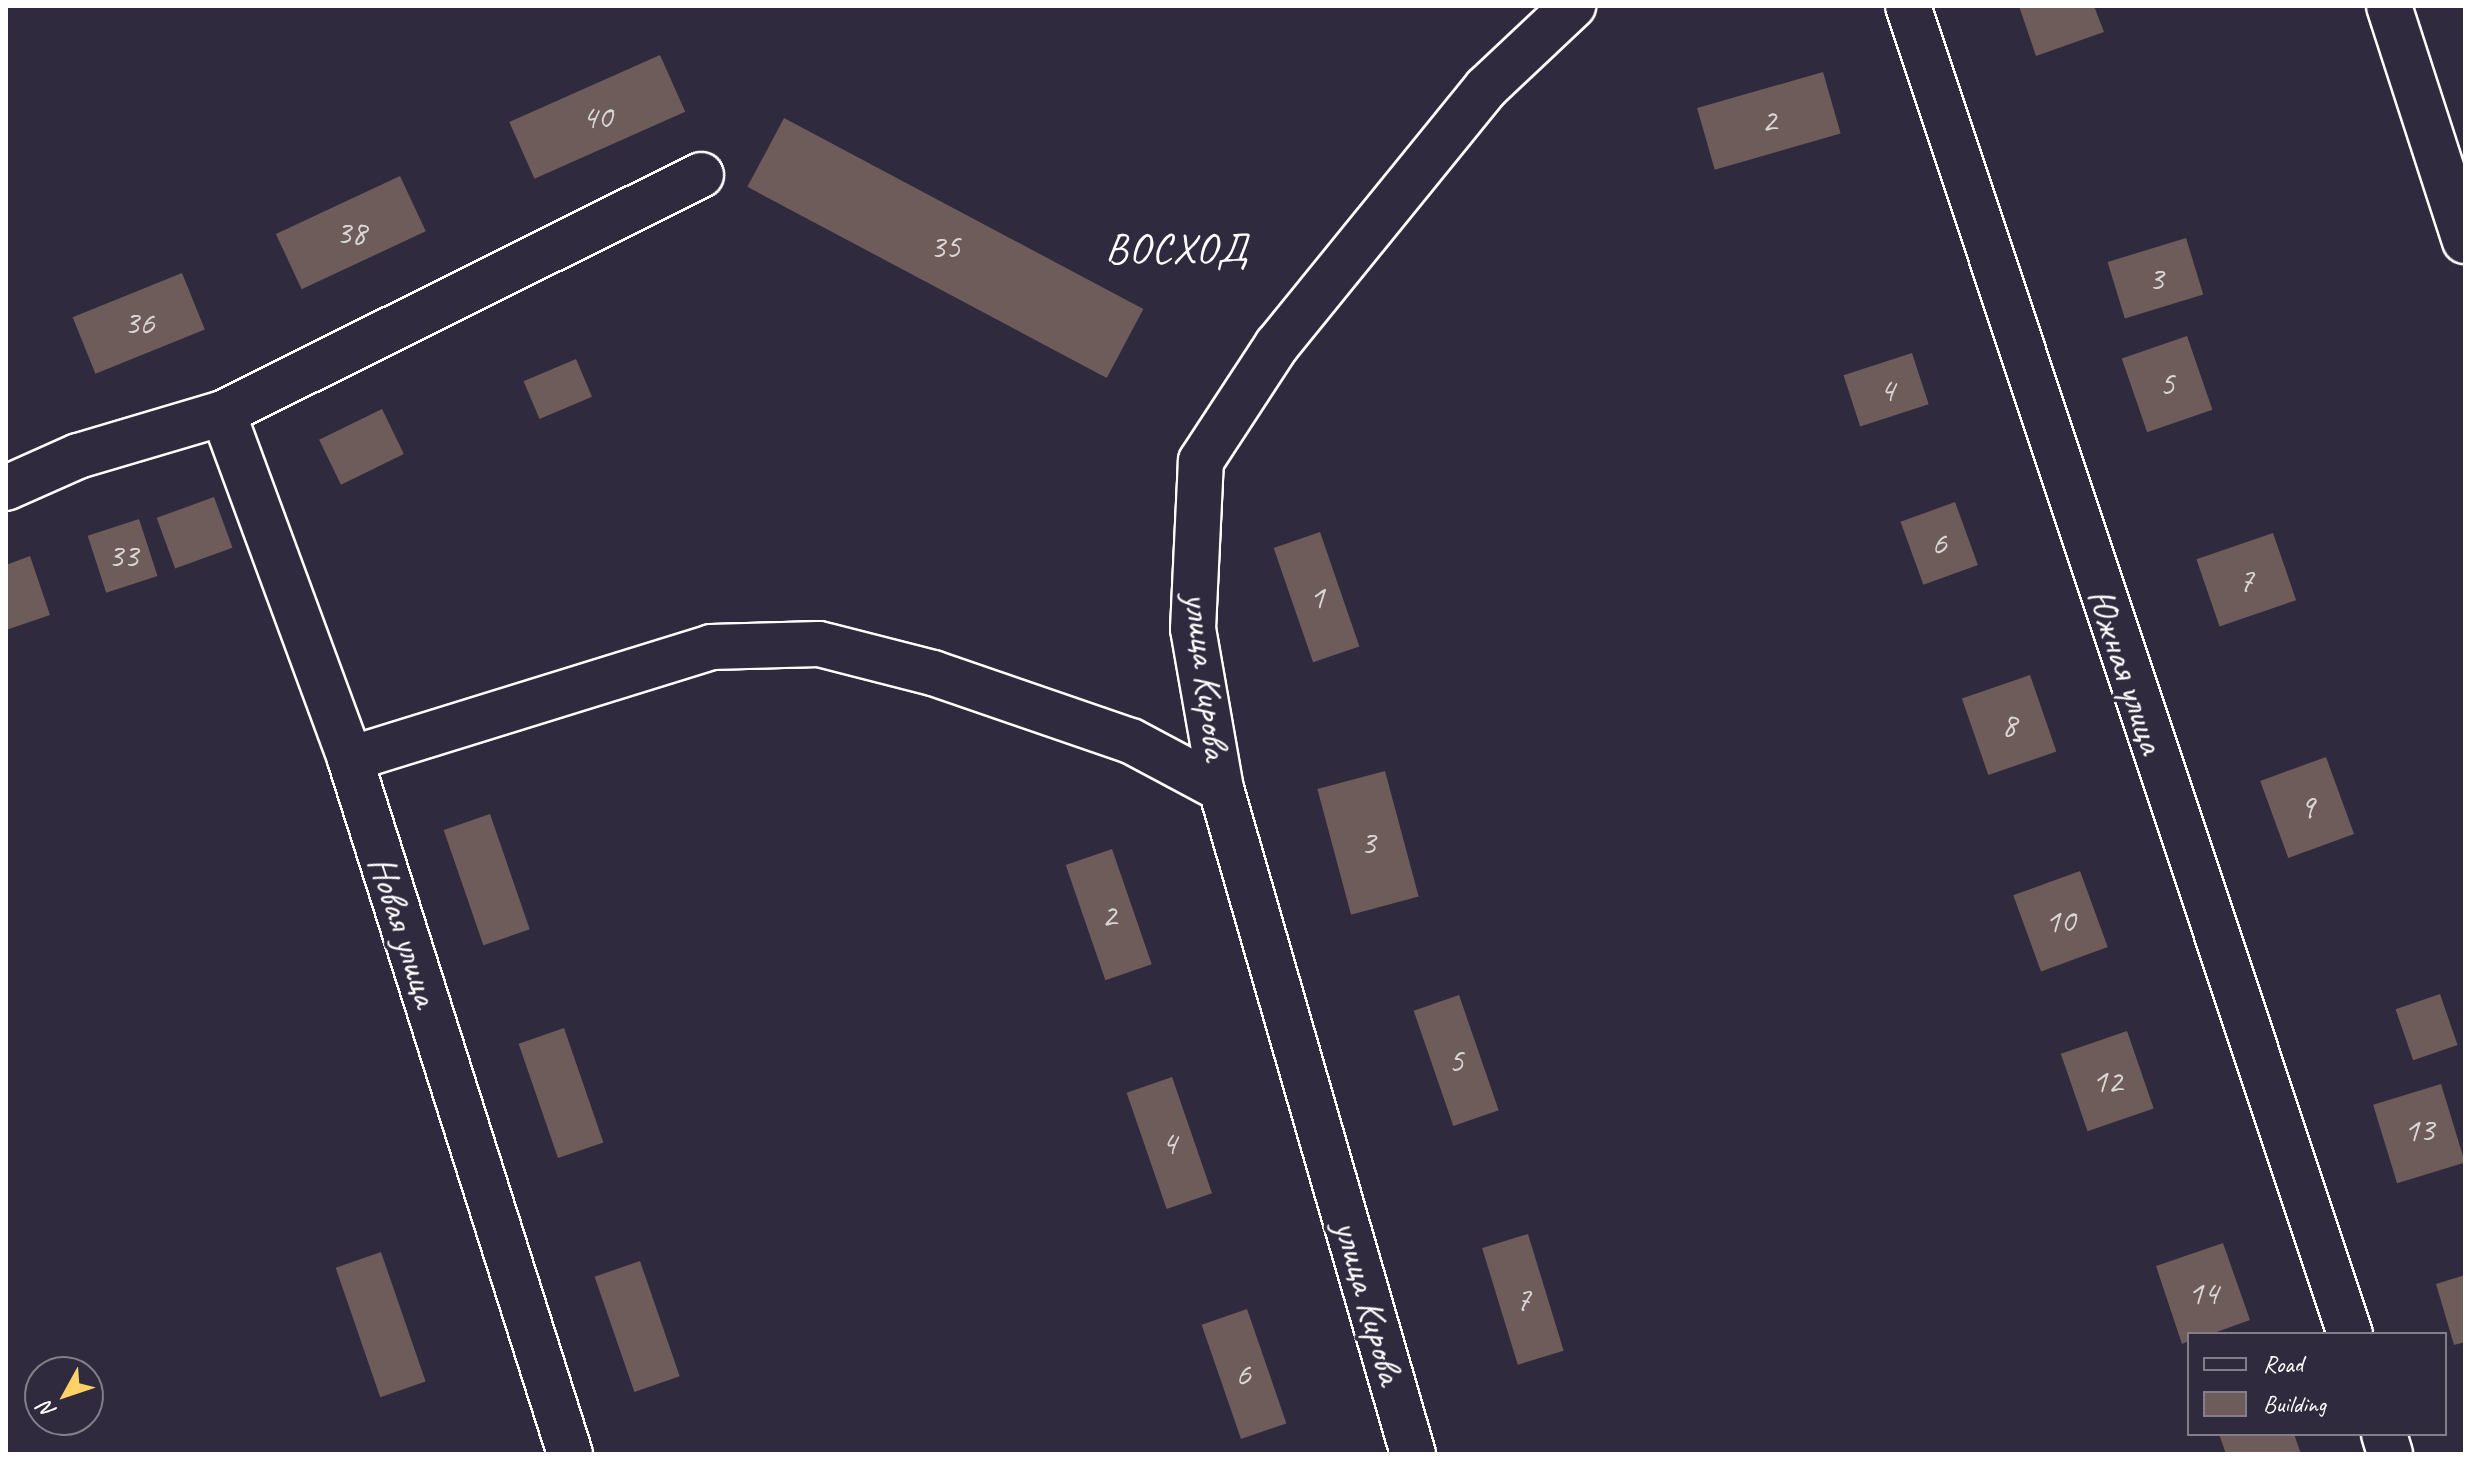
<!DOCTYPE html>
<html>
<head>
<meta charset="utf-8">
<style>
  body { margin:0 }
  #map { position:relative; width:2471px; height:1460px; overflow:hidden; background:#2f2a3d; font-family:Caveat,sans-serif }
  div>[style] { position:absolute }
  .building>* { inset:0; background:#6d5c5a; transform-origin:0 0 }
  .roads { filter:drop-shadow(2px 0 #fff) drop-shadow(-2px 0 #fff) drop-shadow(0 2px #fff) drop-shadow(0 -2px #fff) }
  .minor>* { height:44px; margin:-22px; padding:0 22px; transform-origin:22px; border-radius:22px; background:#2f2a3d }
  span { translate:-50% -50%; white-space:nowrap; text-align:center; line-height:1.15; -webkit-text-stroke:7px #2f2a3d; paint-order:stroke }
  .number-label { font-size:34px; color:#dad6d6 }
  .number-label span { -webkit-text-stroke-width:0 }
  .street-label { font-size:38px; color:#fff }
  .quarter-label { font-size:42px; color:#fff; letter-spacing:2px }
  .frame { position:absolute; inset:0; border:8px solid #fff; pointer-events:none }
  .legend { position:absolute; left:2187px; top:1332px; width:260px; height:104px; box-sizing:border-box; background:#2f2a3d; border:2px solid #827f8b; margin:0; padding:10px 14px; list-style:none; font-size:24px; color:#fff }
  .legend li { display:flex; align-items:center; gap:16px; height:40px }
  .legend b { width:40px; border:2px solid #827f8b }
  .north { position:absolute; left:24px; top:1356px; width:80px; height:80px; box-sizing:border-box; background:#2f2a3d; border:2px solid #827f8b; border-radius:50%; rotate:230deg; font-size:22px; font-weight:700; line-height:32px; text-align:center; color:#fff }
  .north::after { content:''; display:block; margin:auto; width:28px; height:36px; background:#ffd166; clip-path:polygon(50% 0,100% 100%,50% 72%,0 100%) }
</style>
</head>
<body>
<div id="map">
  <div class="building">
    <div style="clip-path:polygon(2019px 6px,2094px 6px,2104px 32px,2036px 56px)"></div>
    <div style="left:660px;top:55px;width:62px;height:165px;rotate:66deg"></div>
    <div style="left:1823px;top:72px;width:64px;height:131px;rotate:74deg"></div>
    <div style="left:784px;top:118px;width:407px;height:78px;rotate:28deg"></div>
    <div style="left:400px;top:176px;width:61px;height:137px;rotate:65deg"></div>
    <div style="left:2186px;top:238px;width:59px;height:82px;rotate:73deg"></div>
    <div style="left:182px;top:273px;width:61px;height:118px;rotate:68deg"></div>
    <div style="left:2187px;top:336px;width:78px;height:69px;rotate:71deg"></div>
    <div style="left:1912px;top:353px;width:54px;height:72px;rotate:72deg"></div>
    <div style="left:576px;top:359px;width:41px;height:57px;rotate:67deg"></div>
    <div style="left:382px;top:409px;width:50px;height:70px;rotate:64deg"></div>
    <div style="left:214px;top:497px;width:54px;height:61px;rotate:70deg"></div>
    <div style="left:1955px;top:502px;width:67px;height:58px;rotate:70deg"></div>
    <div style="left:139px;top:519px;width:60px;height:54px;rotate:72deg"></div>
    <div style="left:1320px;top:532px;width:121px;height:49px;rotate:71deg"></div>
    <div style="left:2273px;top:533px;width:71px;height:81px;rotate:71deg"></div>
    <div style="clip-path:polygon(30px 556px,50px 615px,6px 630px,6px 565px)"></div>
    <div style="left:2030px;top:675px;width:81px;height:72px;rotate:71deg"></div>
    <div style="left:2326px;top:757px;width:82px;height:70px;rotate:70deg"></div>
    <div style="left:1385px;top:771px;width:130px;height:70px;rotate:75deg"></div>
    <div style="left:490px;top:814px;width:122px;height:49px;rotate:71deg"></div>
    <div style="left:1112px;top:849px;width:122px;height:49px;rotate:71deg"></div>
    <div style="left:2080px;top:871px;width:81px;height:71px;rotate:70deg"></div>
    <div style="left:2440px;top:994px;width:54px;height:47px;rotate:71deg"></div>
    <div style="left:1459px;top:995px;width:122px;height:48px;rotate:71deg"></div>
    <div style="left:564px;top:1028px;width:121px;height:48px;rotate:71deg"></div>
    <div style="left:2127px;top:1031px;width:82px;height:70px;rotate:71deg"></div>
    <div style="left:1172px;top:1077px;width:123px;height:48px;rotate:71deg"></div>
    <div style="left:2441px;top:1084px;width:82px;height:71px;rotate:73deg"></div>
    <div style="left:1528px;top:1234px;width:122px;height:48px;rotate:73deg"></div>
    <div style="clip-path:polygon(2223px 1243px,2250px 1320px,2211px 1334px,2189px 1334px,2189px 1341px,2182px 1344px,2156px 1266px)"></div>
    <div style="left:381px;top:1252px;width:137px;height:48px;rotate:71deg"></div>
    <div style="left:640px;top:1261px;width:122px;height:48px;rotate:71deg"></div>
    <div style="clip-path:polygon(2465px 1275px,2465px 1342px,2454px 1345px,2436px 1284px)"></div>
    <div style="left:1247px;top:1309px;width:121px;height:48px;rotate:71deg"></div>
    <div style="clip-path:polygon(2219px 1434px,2294px 1434px,2301px 1454px,2226px 1454px)"></div>
  </div>
  <div class="roads">
    <div class="minor">
      <div style="left:1908px;top:6px;width:1400px;rotate:71.59deg"></div>
      <div style="left:2389px;top:6px;width:247px;rotate:72.1deg"></div>
      <div style="left:223px;top:413px;width:369px;rotate:69.8deg"></div>
      <div style="left:350px;top:759px;width:729px;rotate:72.43deg"></div>
      <div style="left:6px;top:488px;width:79px;rotate:-24deg"></div>
      <div style="left:78px;top:456px;width:151px;rotate:-16.5deg"></div>
      <div style="left:223px;top:413px;width:534px;rotate:-26.47deg"></div>
      <div style="left:350px;top:759px;width:378px;rotate:-17.2deg"></div>
      <div style="left:711px;top:647px;width:108px;rotate:-1.6deg"></div>
      <div style="left:819px;top:644px;width:118px;rotate:14.3deg"></div>
      <div style="left:933px;top:673px;width:209px;rotate:19deg"></div>
      <div style="left:1131px;top:741px;width:102px;rotate:28.1deg"></div>
      <div style="left:2384px;top:1434px;width:21px;rotate:73deg"></div>
      <div style="left:1413px;top:1454px;width:692px;rotate:-106.1deg"></div>
      <div style="left:1221px;top:789px;width:162px;rotate:-99.9deg"></div>
      <div style="left:1193px;top:629px;width:168px;rotate:-87.3deg"></div>
      <div style="left:1201px;top:461px;width:139px;rotate:-56.8deg"></div>
      <div style="left:1277px;top:345px;width:331px;rotate:-50.9deg"></div>
      <div style="left:1486px;top:88px;width:120px;rotate:-43.3deg"></div>
    </div>
  </div>
  <div class="number-label">
    <span style="left:597px;top:117px">40</span>
    <span style="left:1769px;top:120px">2</span>
    <span style="left:351px;top:233px">38</span>
    <span style="left:945px;top:247px">35</span>
    <span style="left:2156px;top:279px">3</span>
    <span style="left:139px;top:323px">36</span>
    <span style="left:2167px;top:384px">5</span>
    <span style="left:1887px;top:390px">4</span>
    <span style="left:1939px;top:543px">6</span>
    <span style="left:123px;top:556px">33</span>
    <span style="left:2246px;top:580px">7</span>
    <span style="left:1317px;top:597px">1</span>
    <span style="left:2009px;top:725px">8</span>
    <span style="left:2307px;top:807px">9</span>
    <span style="left:1368px;top:843px">3</span>
    <span style="left:1109px;top:915px">2</span>
    <span style="left:2060px;top:921px">10</span>
    <span style="left:1456px;top:1061px">5</span>
    <span style="left:2107px;top:1081px">12</span>
    <span style="left:2419px;top:1130px">13</span>
    <span style="left:1169px;top:1143px">4</span>
    <span style="left:2203px;top:1293px">14</span>
    <span style="left:1523px;top:1299px">7</span>
    <span style="left:1243px;top:1374px">6</span>
  </div>
  <div class="street-label">
    <span style="left:2126px;top:671px;rotate:71deg">Южная улица</span>
    <span style="left:1207px;top:676px;rotate:83deg">улица Кирова</span>
    <span style="left:404px;top:931px;rotate:72deg">Новая улица</span>
    <span style="left:1369px;top:1302px;rotate:74deg">улица Кирова</span>
  </div>
  <div class="quarter-label">
    <span style="left:1177px;top:249px">ВОСХОД</span>
  </div>
  <div class="frame"></div>
  <ul class="legend">
  <li><b style="height:10px;background:#2f2a3d"></b>Road</li>
  <li><b style="height:22px;background:#6d5c5a"></b>Building</li>
  </ul>
  <div class="north">N</div>
</div>
</body>
</html>
